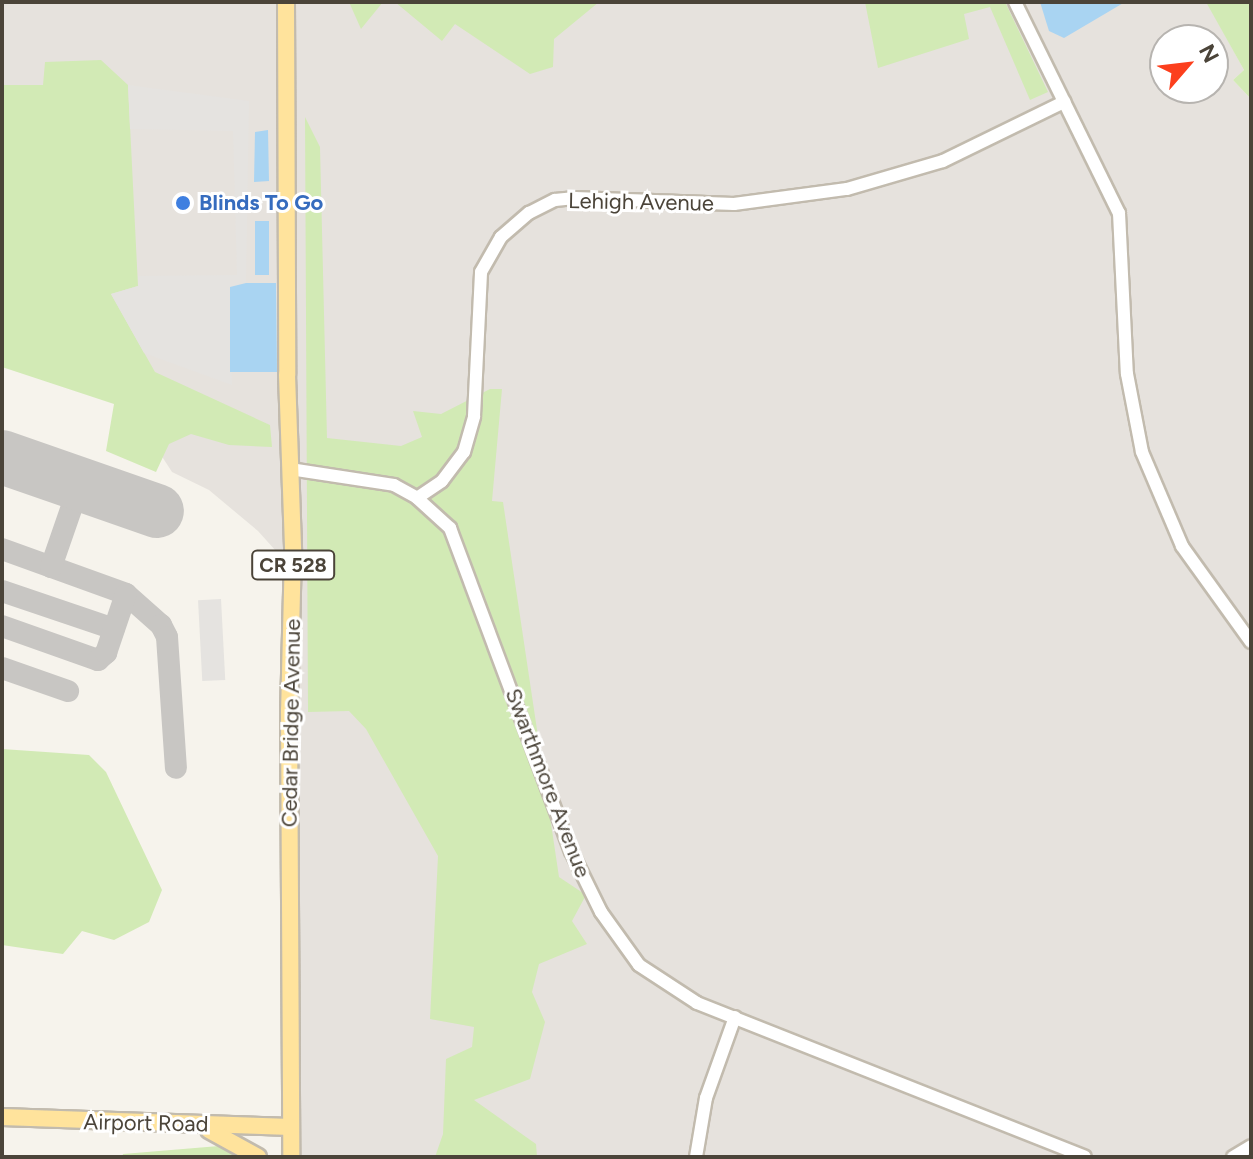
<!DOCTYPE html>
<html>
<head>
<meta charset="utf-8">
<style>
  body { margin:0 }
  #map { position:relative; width:1253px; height:1159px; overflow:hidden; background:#f6f3ec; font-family:Figtree,sans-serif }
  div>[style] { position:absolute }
  .industrial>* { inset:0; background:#e6e2dd }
  .green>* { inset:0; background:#d2eab5 }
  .parking>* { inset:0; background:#e5e3e0; transform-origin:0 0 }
  .water>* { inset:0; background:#a9d4f2; transform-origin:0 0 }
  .taxiway>* { height:22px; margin:-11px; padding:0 11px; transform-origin:11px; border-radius:11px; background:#c8c6c3 }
  .runway>* { height:54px; margin:-27px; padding:0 27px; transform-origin:27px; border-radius:27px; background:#c8c6c3 }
  .roads { filter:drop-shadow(2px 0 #c2bbae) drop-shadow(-2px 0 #c2bbae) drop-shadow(0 2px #c2bbae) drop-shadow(0 -2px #c2bbae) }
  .minor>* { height:12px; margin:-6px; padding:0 6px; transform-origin:6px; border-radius:6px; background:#fff }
  .major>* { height:16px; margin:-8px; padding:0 8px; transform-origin:8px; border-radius:8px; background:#ffe39c }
  .dots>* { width:22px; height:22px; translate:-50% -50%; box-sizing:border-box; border:4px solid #fff; border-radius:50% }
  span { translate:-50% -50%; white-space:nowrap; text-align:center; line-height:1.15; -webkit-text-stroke:6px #fff; paint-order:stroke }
  .shield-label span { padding:2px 6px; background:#fff; border:2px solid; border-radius:6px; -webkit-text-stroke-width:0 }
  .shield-label { font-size:20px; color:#4b4439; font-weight:700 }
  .street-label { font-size:22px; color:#4b4439 }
  .shop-label { font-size:22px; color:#366cbe; font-weight:700 }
  .left { translate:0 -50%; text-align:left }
  .frame { position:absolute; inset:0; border:4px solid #4b4439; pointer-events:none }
  .north { position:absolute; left:1149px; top:24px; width:80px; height:80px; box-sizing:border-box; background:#fff; border:2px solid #b7b4b0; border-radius:50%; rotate:62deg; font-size:22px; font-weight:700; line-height:32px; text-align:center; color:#4b4439 }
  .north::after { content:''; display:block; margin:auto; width:28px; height:36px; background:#fc3f1d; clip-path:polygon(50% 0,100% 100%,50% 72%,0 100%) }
</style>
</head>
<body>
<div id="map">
  <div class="industrial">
    <div style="clip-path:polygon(evenodd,2px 2px,1207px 2px,1244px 70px,1233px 80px,1251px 99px,1251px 1157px,291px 1157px,293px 570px,258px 531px,209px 490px,172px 472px,139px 421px,95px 382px,2px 343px,2px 2px,1165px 40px,1213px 40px,1213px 88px,1165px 88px,1165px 40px)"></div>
  </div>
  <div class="green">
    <div style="clip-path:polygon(349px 2px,383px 2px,361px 29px)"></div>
    <div style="clip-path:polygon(395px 2px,599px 2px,554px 39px,553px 67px,530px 74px,455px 24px,442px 41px)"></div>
    <div style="clip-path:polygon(1005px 2px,1048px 92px,1030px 100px,990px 7px,964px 14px,969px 39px,878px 68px,865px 2px)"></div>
    <div style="clip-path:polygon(1206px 2px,1251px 2px,1251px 99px,1233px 80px,1244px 70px)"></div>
    <div style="clip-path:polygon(101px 60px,128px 85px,138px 286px,111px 294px,155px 372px,270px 425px,272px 447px,229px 445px,191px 434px,169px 444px,156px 472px,106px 451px,114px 404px,2px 367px,2px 85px,43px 85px,45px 62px)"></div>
    <div style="clip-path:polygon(305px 117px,320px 147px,327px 438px,401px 446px,422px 437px,413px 411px,441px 414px,490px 389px,502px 389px,492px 501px,503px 502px,559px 877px,586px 895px,572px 921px,587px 944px,539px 964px,532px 992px,545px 1022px,530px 1079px,474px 1100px,536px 1144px,537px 1157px,435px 1157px,443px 1134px,446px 1059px,472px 1047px,474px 1027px,430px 1019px,438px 856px,366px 729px,349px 711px,308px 712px)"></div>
    <div style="clip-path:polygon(2px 749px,89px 755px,106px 772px,162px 890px,149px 922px,114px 940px,82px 931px,63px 954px,2px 945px)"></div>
    <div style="clip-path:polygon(219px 1146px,238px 1157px,122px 1157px,123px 1154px)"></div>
  </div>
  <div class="parking">
    <div style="clip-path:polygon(128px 85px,249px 101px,246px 283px,230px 288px,232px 385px,144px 353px,111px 294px,138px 286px,138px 276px,237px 275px,233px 131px,130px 129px)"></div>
    <div style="left:221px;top:599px;width:81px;height:23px;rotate:87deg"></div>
  </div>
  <div class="water">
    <div style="clip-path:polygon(1040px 2px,1125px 2px,1064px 38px,1049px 31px)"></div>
    <div style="clip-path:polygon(268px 130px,269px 181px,254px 182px,255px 132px)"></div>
    <div style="left:269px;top:221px;width:54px;height:14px;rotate:90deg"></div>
    <div style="clip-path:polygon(246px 283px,276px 283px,277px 372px,230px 372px,230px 287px)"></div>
  </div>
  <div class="taxiway">
    <div style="left:2px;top:549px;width:132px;rotate:19.9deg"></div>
    <div style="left:126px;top:594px;width:47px;rotate:41.5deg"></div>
    <div style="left:161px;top:625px;width:13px;rotate:63deg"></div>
    <div style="left:167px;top:637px;width:131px;rotate:86.1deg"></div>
    <div style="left:51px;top:567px;width:79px;rotate:-70.9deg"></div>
    <div style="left:77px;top:492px;width:13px;rotate:-119deg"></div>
    <div style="left:2px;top:591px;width:118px;rotate:18.7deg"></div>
    <div style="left:2px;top:626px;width:102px;rotate:19.5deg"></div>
    <div style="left:98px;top:660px;width:11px;rotate:-41deg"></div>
    <div style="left:106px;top:653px;width:62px;rotate:-71.3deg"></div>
    <div style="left:2px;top:668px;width:70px;rotate:19.2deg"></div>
  </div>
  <div class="runway">
    <div style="left:2px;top:457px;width:164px;rotate:19.2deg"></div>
  </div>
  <div class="roads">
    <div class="minor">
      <div style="left:1015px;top:2px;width:235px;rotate:63.8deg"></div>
      <div style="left:1119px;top:213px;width:161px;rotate:87.2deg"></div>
      <div style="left:1127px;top:374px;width:79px;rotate:79.1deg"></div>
      <div style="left:1142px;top:452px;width:102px;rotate:66.9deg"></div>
      <div style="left:1182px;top:546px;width:118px;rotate:54.3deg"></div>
      <div style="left:290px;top:469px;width:105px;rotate:8.7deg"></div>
      <div style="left:394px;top:485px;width:26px;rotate:29deg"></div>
      <div style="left:417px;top:498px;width:45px;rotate:42.3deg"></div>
      <div style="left:450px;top:528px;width:345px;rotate:69.5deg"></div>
      <div style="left:571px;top:851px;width:68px;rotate:63.8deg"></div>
      <div style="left:601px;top:912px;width:65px;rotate:54.4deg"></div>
      <div style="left:639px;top:965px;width:69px;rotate:33.2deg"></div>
      <div style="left:697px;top:1003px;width:417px;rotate:21.6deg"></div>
      <div style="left:417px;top:498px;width:30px;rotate:-34deg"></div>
      <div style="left:442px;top:481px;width:36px;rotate:-53deg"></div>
      <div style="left:464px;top:452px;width:37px;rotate:-74deg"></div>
      <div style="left:474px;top:416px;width:144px;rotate:-87.2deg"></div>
      <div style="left:481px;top:272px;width:40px;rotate:-60.3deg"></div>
      <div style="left:501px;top:237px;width:37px;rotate:-41deg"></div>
      <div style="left:529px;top:213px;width:29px;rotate:-27deg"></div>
      <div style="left:555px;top:200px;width:20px;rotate:-6deg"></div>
      <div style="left:575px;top:198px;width:159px;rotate:2.2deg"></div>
      <div style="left:734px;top:204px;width:114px;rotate:-7.6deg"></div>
      <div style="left:847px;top:189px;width:100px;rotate:-16.3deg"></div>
      <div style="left:943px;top:161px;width:135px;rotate:-26deg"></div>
      <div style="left:696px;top:1157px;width:60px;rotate:-80.4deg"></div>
      <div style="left:706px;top:1098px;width:86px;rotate:-70.3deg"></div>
      <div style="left:1233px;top:1157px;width:21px;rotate:-31deg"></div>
    </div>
    <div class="major">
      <div style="left:286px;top:2px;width:373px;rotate:89.8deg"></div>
      <div style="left:287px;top:375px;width:176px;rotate:88deg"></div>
      <div style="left:293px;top:551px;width:159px;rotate:91.4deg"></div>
      <div style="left:289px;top:710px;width:447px;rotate:89.7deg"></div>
      <div style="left:2px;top:1117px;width:289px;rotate:2deg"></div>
      <div style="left:209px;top:1130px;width:56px;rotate:28.9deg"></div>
    </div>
  </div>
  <div class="dots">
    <div style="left:183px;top:203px;background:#3f7fe0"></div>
  </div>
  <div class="shield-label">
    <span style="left:293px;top:565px">CR 528</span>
  </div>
  <div class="street-label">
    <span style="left:641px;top:202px;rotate:1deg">Lehigh Avenue</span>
    <span style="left:291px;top:723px;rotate:-89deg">Cedar Bridge Avenue</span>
    <span style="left:548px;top:783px;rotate:69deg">Swarthmore Avenue</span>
    <span style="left:146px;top:1123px;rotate:1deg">Airport Road</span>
  </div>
  <div class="shop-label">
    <span class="left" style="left:199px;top:203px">Blinds To Go</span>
  </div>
  <div class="frame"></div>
  <div class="north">N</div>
</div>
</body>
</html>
